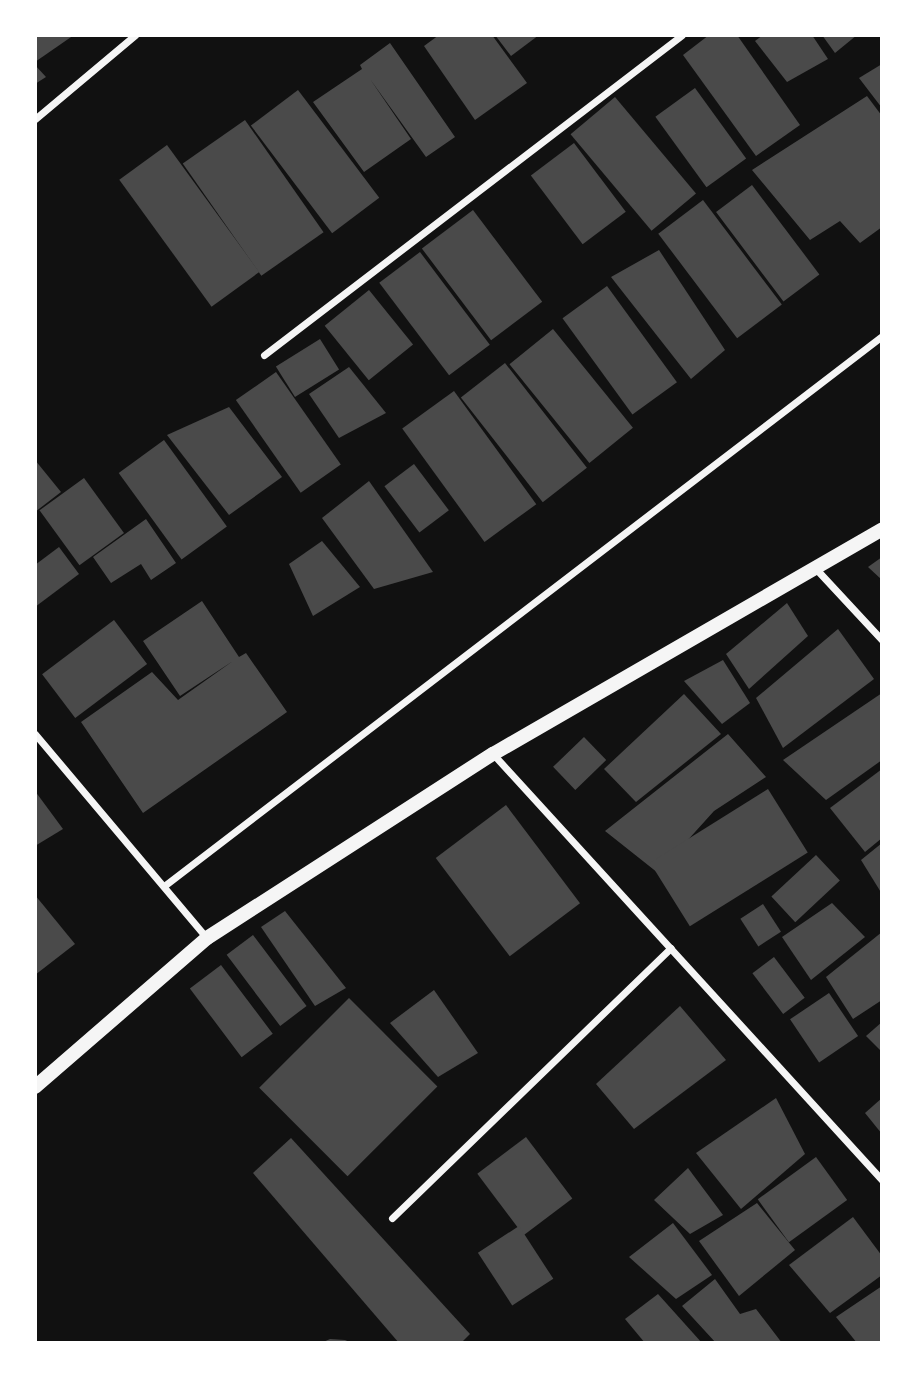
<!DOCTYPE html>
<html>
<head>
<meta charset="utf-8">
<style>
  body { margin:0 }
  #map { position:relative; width:917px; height:1378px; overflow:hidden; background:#111; font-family:Georgia,serif }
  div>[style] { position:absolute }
  .building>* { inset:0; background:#4a4a4a; transform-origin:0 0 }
  .minor>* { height:7px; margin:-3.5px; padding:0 3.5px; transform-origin:3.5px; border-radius:3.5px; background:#f5f5f5 }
  .secondary>* { height:14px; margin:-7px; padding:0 7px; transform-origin:7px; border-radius:7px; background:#f5f5f5 }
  span { translate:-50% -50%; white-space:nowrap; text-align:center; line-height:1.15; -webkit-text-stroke:5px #fff; paint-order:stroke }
  .frame { position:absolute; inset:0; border:37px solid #fff; pointer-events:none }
</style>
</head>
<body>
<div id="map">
  <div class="building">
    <div style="clip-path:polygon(35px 35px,74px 35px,35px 62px)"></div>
    <div style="clip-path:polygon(439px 35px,492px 35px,527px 83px,475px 120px,424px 46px)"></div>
    <div style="clip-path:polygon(495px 35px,539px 35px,511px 56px)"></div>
    <div style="clip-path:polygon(709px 35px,737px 35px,800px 125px,756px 156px,683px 55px)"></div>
    <div style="clip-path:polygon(763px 35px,812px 35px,828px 59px,787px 82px,755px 41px)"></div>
    <div style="clip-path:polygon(822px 35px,857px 35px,835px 53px)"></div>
    <div style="clip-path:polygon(390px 43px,455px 137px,426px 157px,370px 79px,411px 139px,364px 172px,313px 102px,362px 69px,360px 65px)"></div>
    <div style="clip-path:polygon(882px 64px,882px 108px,859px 78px)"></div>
    <div style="clip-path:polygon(35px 65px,46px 77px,35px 84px)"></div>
    <div style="left:695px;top:88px;width:87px;height:49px;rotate:54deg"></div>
    <div style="left:298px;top:90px;width:135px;height:59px;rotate:53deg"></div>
    <div style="clip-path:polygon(867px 96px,882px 116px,882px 227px,860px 243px,840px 221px,810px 240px,752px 170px)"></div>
    <div style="left:615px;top:97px;width:126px;height:58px;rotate:50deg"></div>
    <div style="left:245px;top:120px;width:137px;height:76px;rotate:55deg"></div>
    <div style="left:574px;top:143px;width:86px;height:54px;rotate:53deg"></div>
    <div style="left:167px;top:145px;width:157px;height:59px;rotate:54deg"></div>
    <div style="left:752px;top:185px;width:112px;height:45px;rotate:53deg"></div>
    <div style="left:703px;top:200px;width:131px;height:56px;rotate:53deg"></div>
    <div style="left:473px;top:210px;width:115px;height:64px;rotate:53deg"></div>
    <div style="clip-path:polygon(659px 250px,725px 350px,691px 379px,611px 277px)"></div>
    <div style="left:420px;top:252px;width:116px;height:51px;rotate:53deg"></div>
    <div style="left:607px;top:286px;width:119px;height:55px;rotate:54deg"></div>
    <div style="left:369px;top:290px;width:70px;height:57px;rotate:51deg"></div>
    <div style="left:553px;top:329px;width:127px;height:56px;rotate:51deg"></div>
    <div style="left:320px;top:339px;width:36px;height:52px;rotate:58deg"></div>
    <div style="left:505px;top:363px;width:133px;height:56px;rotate:52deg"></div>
    <div style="clip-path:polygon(349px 367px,386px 413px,339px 438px,309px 394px)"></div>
    <div style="left:276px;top:372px;width:113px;height:49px;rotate:55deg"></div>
    <div style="left:454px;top:391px;width:140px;height:64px;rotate:54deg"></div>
    <div style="clip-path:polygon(229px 407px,282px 477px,229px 515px,167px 435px)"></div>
    <div style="left:164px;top:440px;width:107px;height:56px;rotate:54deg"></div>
    <div style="clip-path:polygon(35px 460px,61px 492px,35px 512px)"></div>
    <div style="left:414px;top:464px;width:58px;height:37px;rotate:53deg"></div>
    <div style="left:84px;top:478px;width:68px;height:55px;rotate:54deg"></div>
    <div style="clip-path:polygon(369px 481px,433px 572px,374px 589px,322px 518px)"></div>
    <div style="clip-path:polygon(146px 519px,176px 563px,151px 580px,141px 564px,111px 583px,93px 557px)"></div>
    <div style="clip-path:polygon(322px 541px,360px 587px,313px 616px,289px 564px)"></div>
    <div style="clip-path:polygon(59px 547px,79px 574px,35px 607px,35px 565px)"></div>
    <div style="clip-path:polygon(882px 557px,882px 580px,868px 567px)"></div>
    <div style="clip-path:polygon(202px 601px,239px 657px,246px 653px,287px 712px,143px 813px,81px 722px,152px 672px,178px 700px,233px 661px,180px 696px,143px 641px)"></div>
    <div style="clip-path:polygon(787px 603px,808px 636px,749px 689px,726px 654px)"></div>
    <div style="left:114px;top:620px;width:55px;height:90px;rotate:53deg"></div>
    <div style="clip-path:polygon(838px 629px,874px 679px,783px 748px,756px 698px)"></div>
    <div style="clip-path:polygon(723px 660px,750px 703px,722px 724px,684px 681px)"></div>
    <div style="clip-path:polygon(882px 693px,882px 760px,826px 800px,783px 760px)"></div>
    <div style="clip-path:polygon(684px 694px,721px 734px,636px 802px,604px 769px)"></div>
    <div style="clip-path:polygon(728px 734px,766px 777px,714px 811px,658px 873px,605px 831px)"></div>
    <div style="left:584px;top:737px;width:32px;height:43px;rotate:46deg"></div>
    <div style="clip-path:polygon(882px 769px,882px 838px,865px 852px,830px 808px)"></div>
    <div style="left:768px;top:789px;width:75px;height:139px;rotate:58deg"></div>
    <div style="clip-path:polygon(35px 791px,63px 829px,35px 846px)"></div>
    <div style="left:506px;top:805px;width:123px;height:88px;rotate:53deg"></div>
    <div style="clip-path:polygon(882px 843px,882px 894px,861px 860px)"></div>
    <div style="left:816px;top:855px;width:35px;height:61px;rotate:47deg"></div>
    <div style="clip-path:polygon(35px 895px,75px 944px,35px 975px)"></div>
    <div style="clip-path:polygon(832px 903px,865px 937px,811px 980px,782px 937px)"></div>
    <div style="left:763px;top:904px;width:33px;height:27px;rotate:57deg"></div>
    <div style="clip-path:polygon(285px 911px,346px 988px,315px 1006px,261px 927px)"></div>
    <div style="clip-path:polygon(882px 932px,882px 1000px,853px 1019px,826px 977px)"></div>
    <div style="left:253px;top:935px;width:89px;height:33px;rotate:53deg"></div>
    <div style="left:774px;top:957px;width:51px;height:27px;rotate:53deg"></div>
    <div style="left:221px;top:965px;width:86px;height:39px;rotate:53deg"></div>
    <div style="clip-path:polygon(434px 990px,478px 1053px,438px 1077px,390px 1023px)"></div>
    <div style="left:829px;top:993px;width:52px;height:47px;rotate:56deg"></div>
    <div style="left:349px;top:998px;width:125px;height:127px;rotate:45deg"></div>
    <div style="clip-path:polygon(680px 1006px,726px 1060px,634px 1129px,596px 1084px)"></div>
    <div style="clip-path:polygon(882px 1022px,882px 1052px,866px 1036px)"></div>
    <div style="clip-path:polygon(776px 1098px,805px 1154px,741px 1209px,696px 1153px)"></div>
    <div style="clip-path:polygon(882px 1098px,882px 1134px,865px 1113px)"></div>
    <div style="left:526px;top:1137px;width:77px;height:61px;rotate:53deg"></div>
    <div style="clip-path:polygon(291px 1138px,470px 1334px,461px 1343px,399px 1343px,253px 1173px)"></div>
    <div style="left:816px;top:1157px;width:53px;height:72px;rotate:54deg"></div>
    <div style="clip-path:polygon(688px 1168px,723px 1215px,690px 1234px,654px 1200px)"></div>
    <div style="clip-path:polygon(757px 1203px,795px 1250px,739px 1296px,699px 1241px)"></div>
    <div style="clip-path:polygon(853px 1217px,882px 1256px,882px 1275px,830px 1313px,789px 1265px)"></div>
    <div style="clip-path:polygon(673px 1223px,712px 1275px,676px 1299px,629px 1257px)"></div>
    <div style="left:519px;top:1226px;width:63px;height:49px;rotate:57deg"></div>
    <div style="clip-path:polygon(715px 1279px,740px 1314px,756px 1309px,782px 1343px,716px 1343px,682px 1306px)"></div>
    <div style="clip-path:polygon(882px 1286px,882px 1343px,857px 1343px,836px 1317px)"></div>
    <div style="clip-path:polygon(658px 1294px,702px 1343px,645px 1343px,625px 1319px)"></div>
    <div style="clip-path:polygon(330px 1339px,345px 1340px,352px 1343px,321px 1343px)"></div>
  </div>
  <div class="minor">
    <div style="left:35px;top:119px;width:131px;rotate:-40deg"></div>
    <div style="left:264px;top:355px;width:526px;rotate:-37.44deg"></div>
    <div style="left:817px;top:570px;width:96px;rotate:47.1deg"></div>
    <div style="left:35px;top:734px;width:267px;rotate:49.9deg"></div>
    <div style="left:493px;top:754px;width:577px;rotate:47.6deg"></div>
    <div style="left:164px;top:886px;width:904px;rotate:-37.45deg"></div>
    <div style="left:392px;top:1218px;width:388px;rotate:-44.1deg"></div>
  </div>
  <div class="secondary">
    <div style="left:35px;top:1087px;width:228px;rotate:-40.9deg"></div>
    <div style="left:207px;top:938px;width:340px;rotate:-32.8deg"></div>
    <div style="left:493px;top:754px;width:449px;rotate:-30deg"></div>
  </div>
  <div class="frame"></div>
</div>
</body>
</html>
